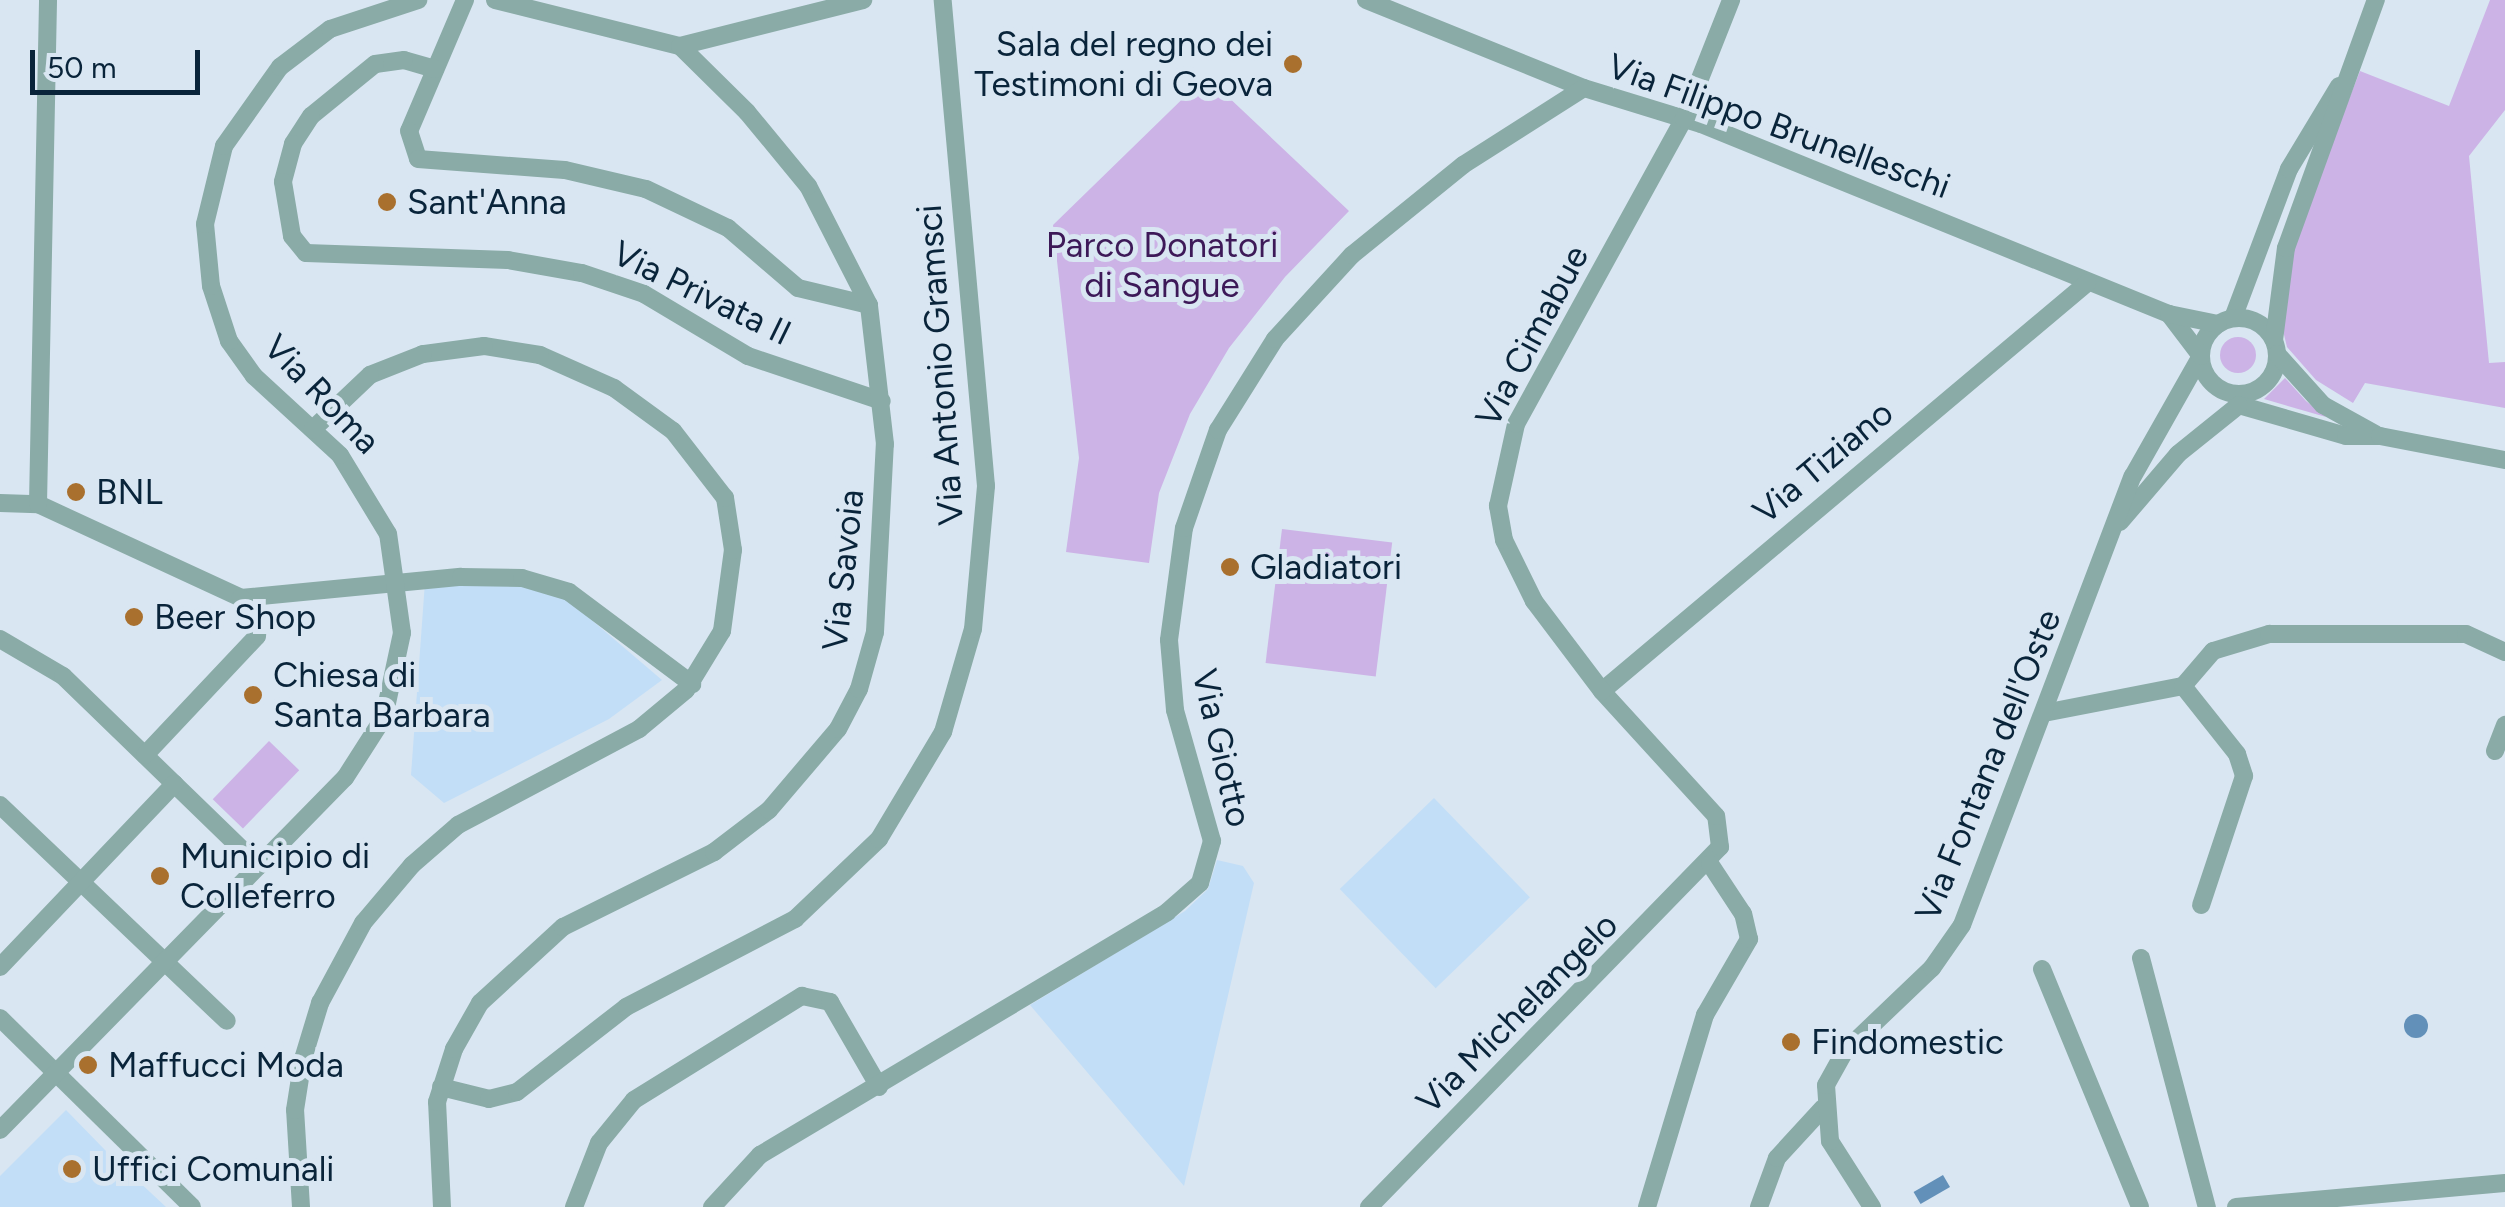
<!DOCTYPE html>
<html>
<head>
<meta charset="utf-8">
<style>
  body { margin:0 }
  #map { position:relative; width:2505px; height:1207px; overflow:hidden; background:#d9e6f2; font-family:Figtree,sans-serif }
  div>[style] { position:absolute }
  .built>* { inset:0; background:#c2def7; transform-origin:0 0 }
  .green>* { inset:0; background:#ccb3e6; transform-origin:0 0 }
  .round { border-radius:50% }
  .water>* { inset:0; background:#6290b9; transform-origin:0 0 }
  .street>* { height:18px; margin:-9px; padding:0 9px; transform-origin:9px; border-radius:9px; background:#8aaba7 }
  .street>.ring { margin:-9px; padding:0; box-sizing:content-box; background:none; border:18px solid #8aaba7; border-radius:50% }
  .dots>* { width:28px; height:28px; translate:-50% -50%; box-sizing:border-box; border:5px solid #d9e6f2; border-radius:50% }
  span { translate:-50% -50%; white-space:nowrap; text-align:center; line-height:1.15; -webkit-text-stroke:10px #d9e6f2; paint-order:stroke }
  .poi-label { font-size:35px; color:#09243a }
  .right { translate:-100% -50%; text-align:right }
  .left { translate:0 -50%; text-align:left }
  .street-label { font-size:35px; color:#09243a }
  .park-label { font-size:35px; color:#3d1958 }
  .scale { position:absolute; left:30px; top:50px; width:170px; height:45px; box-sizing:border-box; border:5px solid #09243a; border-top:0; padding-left:12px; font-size:30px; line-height:35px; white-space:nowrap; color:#09243a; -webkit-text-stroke:8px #d9e6f2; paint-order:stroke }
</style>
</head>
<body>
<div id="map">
  <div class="built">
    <div style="clip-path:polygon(425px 582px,519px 585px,567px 599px,662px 680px,609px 719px,444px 803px,411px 775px)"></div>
    <div style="left:1434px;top:798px;width:138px;height:131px;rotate:46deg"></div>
    <div style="clip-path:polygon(1217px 860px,1243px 866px,1254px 883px,1184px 1186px,1030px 1005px,1185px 911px,1208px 889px)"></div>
    <div style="clip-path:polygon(66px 1110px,105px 1150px,166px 1207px,0 1207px,0 1176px)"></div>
  </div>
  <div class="green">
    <div style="clip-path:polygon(2490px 0,2505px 0,2505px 110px,2469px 156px,2489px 363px,2505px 362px,2505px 408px,2365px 383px,2353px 403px,2316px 380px,2287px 347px,2278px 310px,2280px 274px,2360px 71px,2449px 106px)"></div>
    <div style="clip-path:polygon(1206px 76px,1349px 211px,1285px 277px,1229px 348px,1190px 414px,1159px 493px,1149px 563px,1066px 552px,1079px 458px,1053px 225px)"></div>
    <div class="round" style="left:2220px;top:337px;width:36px;height:36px"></div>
    <div style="clip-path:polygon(2285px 378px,2306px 401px,2326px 417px,2264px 399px)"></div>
    <div style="left:1282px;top:529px;width:111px;height:135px;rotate:7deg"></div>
    <div style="left:269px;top:741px;width:42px;height:81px;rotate:44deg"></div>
  </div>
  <div class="water">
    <div class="round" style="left:2404px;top:1014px;width:24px;height:24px"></div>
    <div style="left:1943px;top:1175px;width:14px;height:34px;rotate:60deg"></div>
  </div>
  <div class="street">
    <div style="left:465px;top:0;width:142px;rotate:113.1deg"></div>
    <div style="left:409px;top:131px;width:29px;rotate:72deg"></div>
    <div style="left:418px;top:159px;width:147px;rotate:4.3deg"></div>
    <div style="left:565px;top:170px;width:83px;rotate:13.2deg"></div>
    <div style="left:646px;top:189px;width:91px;rotate:25.4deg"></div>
    <div style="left:728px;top:228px;width:92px;rotate:40.6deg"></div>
    <div style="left:798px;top:288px;width:73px;rotate:13.5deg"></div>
    <div style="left:495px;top:0;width:191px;rotate:14deg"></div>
    <div style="left:680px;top:46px;width:189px;rotate:-14.1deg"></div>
    <div style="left:1366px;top:0;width:235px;rotate:22deg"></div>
    <div style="left:1584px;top:88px;width:122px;rotate:17.1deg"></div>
    <div style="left:1701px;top:124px;width:505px;rotate:22.1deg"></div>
    <div style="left:435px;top:69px;width:32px;rotate:-164deg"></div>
    <div style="left:404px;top:60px;width:29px;rotate:172deg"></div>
    <div style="left:375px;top:64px;width:82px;rotate:140.9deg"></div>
    <div style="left:311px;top:116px;width:33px;rotate:123deg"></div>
    <div style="left:293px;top:144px;width:39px;rotate:105deg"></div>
    <div style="left:283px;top:182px;width:55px;rotate:80.5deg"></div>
    <div style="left:292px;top:236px;width:22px;rotate:51deg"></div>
    <div style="left:306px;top:253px;width:202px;rotate:2deg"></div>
    <div style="left:508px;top:260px;width:75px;rotate:10deg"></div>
    <div style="left:582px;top:273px;width:65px;rotate:18.7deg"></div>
    <div style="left:644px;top:294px;width:121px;rotate:30.8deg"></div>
    <div style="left:748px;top:356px;width:141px;rotate:18.6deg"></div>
    <div style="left:2233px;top:318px;width:159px;rotate:-69.4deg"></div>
    <div style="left:2289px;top:169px;width:97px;rotate:-58.9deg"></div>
    <div class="ring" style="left:2201px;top:318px;width:58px;height:58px"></div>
    <div style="left:2274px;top:340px;width:93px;rotate:-82.6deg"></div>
    <div style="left:2286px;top:248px;width:264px;rotate:-70.1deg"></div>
    <div style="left:2277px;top:354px;width:69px;rotate:48deg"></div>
    <div style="left:2323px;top:405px;width:60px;rotate:29.1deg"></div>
    <div style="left:2239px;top:405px;width:111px;rotate:16.2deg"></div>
    <div style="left:2346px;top:436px;width:34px"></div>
    <div style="left:2380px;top:436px;width:127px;rotate:10.9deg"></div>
    <div style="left:0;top:503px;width:38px;rotate:2deg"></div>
    <div style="left:38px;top:504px;width:224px;rotate:24.8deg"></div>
    <div style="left:241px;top:598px;width:221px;rotate:-5.5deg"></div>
    <div style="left:461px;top:577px;width:61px;rotate:0.9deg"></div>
    <div style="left:522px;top:578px;width:49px;rotate:16.6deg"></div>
    <div style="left:569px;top:592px;width:154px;rotate:36.8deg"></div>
    <div style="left:38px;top:504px;width:504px;rotate:-88.86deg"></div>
    <div style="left:2120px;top:522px;width:89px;rotate:-49.5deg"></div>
    <div style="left:2178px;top:454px;width:78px;rotate:-38.8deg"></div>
    <div style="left:0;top:639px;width:73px;rotate:30.4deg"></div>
    <div style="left:63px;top:676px;width:273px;rotate:44.1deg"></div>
    <div style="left:2183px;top:686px;width:46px;rotate:-49.4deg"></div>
    <div style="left:2213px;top:651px;width:59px;rotate:-16.9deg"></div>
    <div style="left:2269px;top:634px;width:197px"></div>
    <div style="left:2466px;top:634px;width:43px;rotate:24.8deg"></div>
    <div style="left:1602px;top:691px;width:634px;rotate:-40.07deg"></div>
    <div style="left:2044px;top:713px;width:142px;rotate:-11deg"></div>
    <div style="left:2183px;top:686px;width:87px;rotate:51.5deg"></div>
    <div style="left:2237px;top:754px;width:23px;rotate:72deg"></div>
    <div style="left:2244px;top:776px;width:136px;rotate:108.4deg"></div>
    <div style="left:2495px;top:751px;width:28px;rotate:-69deg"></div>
    <div style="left:145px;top:755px;width:163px;rotate:-46.7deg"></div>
    <div style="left:257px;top:636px;width:21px;rotate:-85deg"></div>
    <div style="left:259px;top:615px;width:25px;rotate:-137deg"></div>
    <div style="left:0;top:805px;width:313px;rotate:43.6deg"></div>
    <div style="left:2141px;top:958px;width:258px;rotate:75.2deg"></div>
    <div style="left:0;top:967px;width:253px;rotate:-46.4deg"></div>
    <div style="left:2042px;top:969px;width:257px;rotate:67.6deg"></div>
    <div style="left:0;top:1018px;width:269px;rotate:44.5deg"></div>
    <div style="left:441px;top:1087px;width:49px;rotate:14deg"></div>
    <div style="left:489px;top:1099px;width:29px;rotate:-14deg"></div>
    <div style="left:517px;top:1092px;width:138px;rotate:-37.9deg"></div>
    <div style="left:626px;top:1007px;width:191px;rotate:-27.5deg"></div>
    <div style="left:795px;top:919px;width:116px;rotate:-43.6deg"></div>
    <div style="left:879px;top:839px;width:125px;rotate:-59.1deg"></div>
    <div style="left:943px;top:732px;width:107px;rotate:-73.8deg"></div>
    <div style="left:973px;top:629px;width:144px;rotate:-84.8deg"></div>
    <div style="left:986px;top:486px;width:488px;rotate:-95.1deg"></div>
    <div style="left:0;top:1130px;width:493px;rotate:-45.6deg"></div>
    <div style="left:345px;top:778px;width:72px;rotate:-57.4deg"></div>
    <div style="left:384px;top:717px;width:86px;rotate:-77.9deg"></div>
    <div style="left:402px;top:633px;width:100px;rotate:-98deg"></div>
    <div style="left:388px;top:534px;width:92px;rotate:-121.3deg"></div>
    <div style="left:340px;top:455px;width:117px;rotate:-137.4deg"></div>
    <div style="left:254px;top:376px;width:43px;rotate:-125.5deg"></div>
    <div style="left:229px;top:341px;width:58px;rotate:-108.1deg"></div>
    <div style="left:211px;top:286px;width:62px;rotate:-95.5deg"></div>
    <div style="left:205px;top:224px;width:80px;rotate:-76.3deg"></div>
    <div style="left:224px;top:146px;width:97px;rotate:-54.7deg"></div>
    <div style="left:280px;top:67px;width:63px;rotate:-37.2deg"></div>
    <div style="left:330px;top:29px;width:93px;rotate:-18.2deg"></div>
    <div style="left:301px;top:1207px;width:97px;rotate:-93.5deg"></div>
    <div style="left:295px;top:1110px;width:52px;rotate:-81.1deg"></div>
    <div style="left:303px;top:1059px;width:59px;rotate:-73.1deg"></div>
    <div style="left:320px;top:1003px;width:91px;rotate:-61.7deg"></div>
    <div style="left:363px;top:923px;width:76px;rotate:-49.8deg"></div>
    <div style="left:412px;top:865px;width:61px;rotate:-41deg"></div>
    <div style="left:458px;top:825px;width:205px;rotate:-27.9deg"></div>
    <div style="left:639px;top:729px;width:61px;rotate:-39.7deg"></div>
    <div style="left:686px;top:690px;width:69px;rotate:-58.6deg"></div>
    <div style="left:722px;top:631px;width:82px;rotate:-82.3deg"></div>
    <div style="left:733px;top:550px;width:53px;rotate:-98.7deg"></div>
    <div style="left:725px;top:498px;width:85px;rotate:-127.8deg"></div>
    <div style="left:673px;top:431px;width:73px;rotate:-143.9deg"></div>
    <div style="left:614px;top:388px;width:81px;rotate:-156deg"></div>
    <div style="left:540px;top:355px;width:57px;rotate:-170.9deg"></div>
    <div style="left:484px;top:346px;width:62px;rotate:172.5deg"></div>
    <div style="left:423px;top:354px;width:57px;rotate:158.4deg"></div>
    <div style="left:370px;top:375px;width:79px;rotate:136.5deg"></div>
    <div style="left:442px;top:1207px;width:105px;rotate:-92.7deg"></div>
    <div style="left:437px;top:1102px;width:56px;rotate:-72.2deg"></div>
    <div style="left:454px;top:1049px;width:53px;rotate:-60.5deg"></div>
    <div style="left:480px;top:1003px;width:113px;rotate:-42.5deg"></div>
    <div style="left:563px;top:927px;width:169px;rotate:-26.4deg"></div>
    <div style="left:714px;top:852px;width:69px;rotate:-37.4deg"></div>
    <div style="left:769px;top:810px;width:106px;rotate:-49.6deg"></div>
    <div style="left:838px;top:729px;width:45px;rotate:-62.3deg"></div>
    <div style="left:859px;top:689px;width:59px;rotate:-74.3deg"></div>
    <div style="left:875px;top:632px;width:188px;rotate:-87deg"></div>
    <div style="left:885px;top:444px;width:140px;rotate:-96.6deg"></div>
    <div style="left:869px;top:305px;width:134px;rotate:-117.1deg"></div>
    <div style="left:808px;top:186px;width:96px;rotate:-129.5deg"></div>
    <div style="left:747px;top:112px;width:94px;rotate:-135.4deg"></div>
    <div style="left:574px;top:1207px;width:69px;rotate:-68.7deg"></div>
    <div style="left:599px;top:1143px;width:55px;rotate:-50.9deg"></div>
    <div style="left:634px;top:1100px;width:198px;rotate:-31.8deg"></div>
    <div style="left:802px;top:996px;width:29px;rotate:12deg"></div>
    <div style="left:830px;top:1002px;width:98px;rotate:60deg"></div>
    <div style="left:712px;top:1207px;width:71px;rotate:-47.3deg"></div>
    <div style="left:760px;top:1155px;width:474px;rotate:-30.8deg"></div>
    <div style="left:1167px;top:912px;width:44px;rotate:-41.3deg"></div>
    <div style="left:1200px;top:883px;width:44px;rotate:-74.1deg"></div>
    <div style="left:1212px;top:841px;width:136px;rotate:-105.8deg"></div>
    <div style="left:1175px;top:710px;width:70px;rotate:-94.9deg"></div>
    <div style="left:1169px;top:640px;width:113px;rotate:-82.4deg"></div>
    <div style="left:1184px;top:528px;width:104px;rotate:-70.9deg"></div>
    <div style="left:1218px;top:430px;width:107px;rotate:-57.9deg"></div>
    <div style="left:1275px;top:339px;width:114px;rotate:-47.5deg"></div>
    <div style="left:1352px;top:255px;width:143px;rotate:-39deg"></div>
    <div style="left:1463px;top:165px;width:143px;rotate:-32.5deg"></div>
    <div style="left:1369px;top:1207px;width:503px;rotate:-45.73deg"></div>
    <div style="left:1720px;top:847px;width:31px;rotate:-97deg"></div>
    <div style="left:1716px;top:816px;width:169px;rotate:-132.4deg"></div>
    <div style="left:1602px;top:691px;width:113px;rotate:-127.1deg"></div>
    <div style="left:1534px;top:601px;width:68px;rotate:-116.2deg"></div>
    <div style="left:1504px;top:540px;width:35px;rotate:-100deg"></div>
    <div style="left:1498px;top:506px;width:84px;rotate:-77.6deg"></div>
    <div style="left:1516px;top:424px;width:348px;rotate:-61.2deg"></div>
    <div style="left:1684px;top:119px;width:128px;rotate:-68.4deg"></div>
    <div style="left:1647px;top:1207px;width:201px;rotate:-73.2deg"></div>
    <div style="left:1705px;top:1015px;width:88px;rotate:-59.9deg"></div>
    <div style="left:1749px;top:939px;width:26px;rotate:-103deg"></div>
    <div style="left:1743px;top:914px;width:60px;rotate:-123.4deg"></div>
    <div style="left:1759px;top:1207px;width:52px;rotate:-69.8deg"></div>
    <div style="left:1777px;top:1158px;width:68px;rotate:-47.4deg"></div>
    <div style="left:1872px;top:1207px;width:78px;rotate:-122.5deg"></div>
    <div style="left:1830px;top:1141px;width:56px;rotate:-94.1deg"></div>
    <div style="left:1826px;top:1085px;width:38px;rotate:-61deg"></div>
    <div style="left:1844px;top:1052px;width:122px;rotate:-43.7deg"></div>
    <div style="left:1932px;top:968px;width:52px;rotate:-55.1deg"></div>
    <div style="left:1962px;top:925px;width:480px;rotate:-69.2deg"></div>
    <div style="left:2133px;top:476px;width:138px;rotate:-60.5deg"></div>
    <div style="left:2201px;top:356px;width:53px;rotate:-127.3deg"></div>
    <div style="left:2169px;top:314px;width:50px;rotate:11.5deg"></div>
    <div style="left:2236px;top:1207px;width:270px;rotate:-5.1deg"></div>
  </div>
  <div class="dots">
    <div style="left:1293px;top:64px;background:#a9702e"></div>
    <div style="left:387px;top:202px;background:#a9702e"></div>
    <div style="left:76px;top:492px;background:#a9702e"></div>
    <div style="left:1230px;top:567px;background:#a9702e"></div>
    <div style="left:134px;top:617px;background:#a9702e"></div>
    <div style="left:253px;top:695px;background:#a9702e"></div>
    <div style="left:160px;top:876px;background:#a9702e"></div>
    <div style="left:1791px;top:1042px;background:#a9702e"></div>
    <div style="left:88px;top:1065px;background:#a9702e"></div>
    <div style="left:72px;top:1169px;background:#a9702e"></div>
  </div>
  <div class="poi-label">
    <span class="right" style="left:1273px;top:64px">Sala del regno dei<br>Testimoni di Geova</span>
    <span class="left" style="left:407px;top:202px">Sant'Anna</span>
    <span class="left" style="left:96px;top:492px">BNL</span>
    <span class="left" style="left:1250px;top:567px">Gladiatori</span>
    <span class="left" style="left:154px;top:617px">Beer Shop</span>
    <span class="left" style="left:273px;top:695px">Chiesa di<br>Santa Barbara</span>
    <span class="left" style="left:180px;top:876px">Municipio di<br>Colleferro</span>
    <span class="left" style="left:1811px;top:1042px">Findomestic</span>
    <span class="left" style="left:108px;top:1065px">Maffucci Moda</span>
    <span class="left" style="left:92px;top:1169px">Uffici Comunali</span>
  </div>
  <div class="street-label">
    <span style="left:1779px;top:126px;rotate:20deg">Via Filippo Brunelleschi</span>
    <span style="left:702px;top:293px;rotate:26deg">Via Privata II</span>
    <span style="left:1532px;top:336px;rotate:-62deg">Via Cimabue</span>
    <span style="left:940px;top:365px;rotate:-94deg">Via Antonio Gramsci</span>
    <span style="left:322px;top:394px;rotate:46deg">Via Roma</span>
    <span style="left:1823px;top:462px;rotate:-40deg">Via Tiziano</span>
    <span style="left:843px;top:570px;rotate:-84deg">Via Savoia</span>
    <span style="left:1222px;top:748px;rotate:77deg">Via Giotto</span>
    <span style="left:1988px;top:765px;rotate:-68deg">Via Fontana dell'Oste</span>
    <span style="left:1517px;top:1013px;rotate:-45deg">Via Michelangelo</span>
  </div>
  <div class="park-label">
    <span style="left:1162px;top:265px">Parco Donatori<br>di Sangue</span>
  </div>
  <div class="scale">50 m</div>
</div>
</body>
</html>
